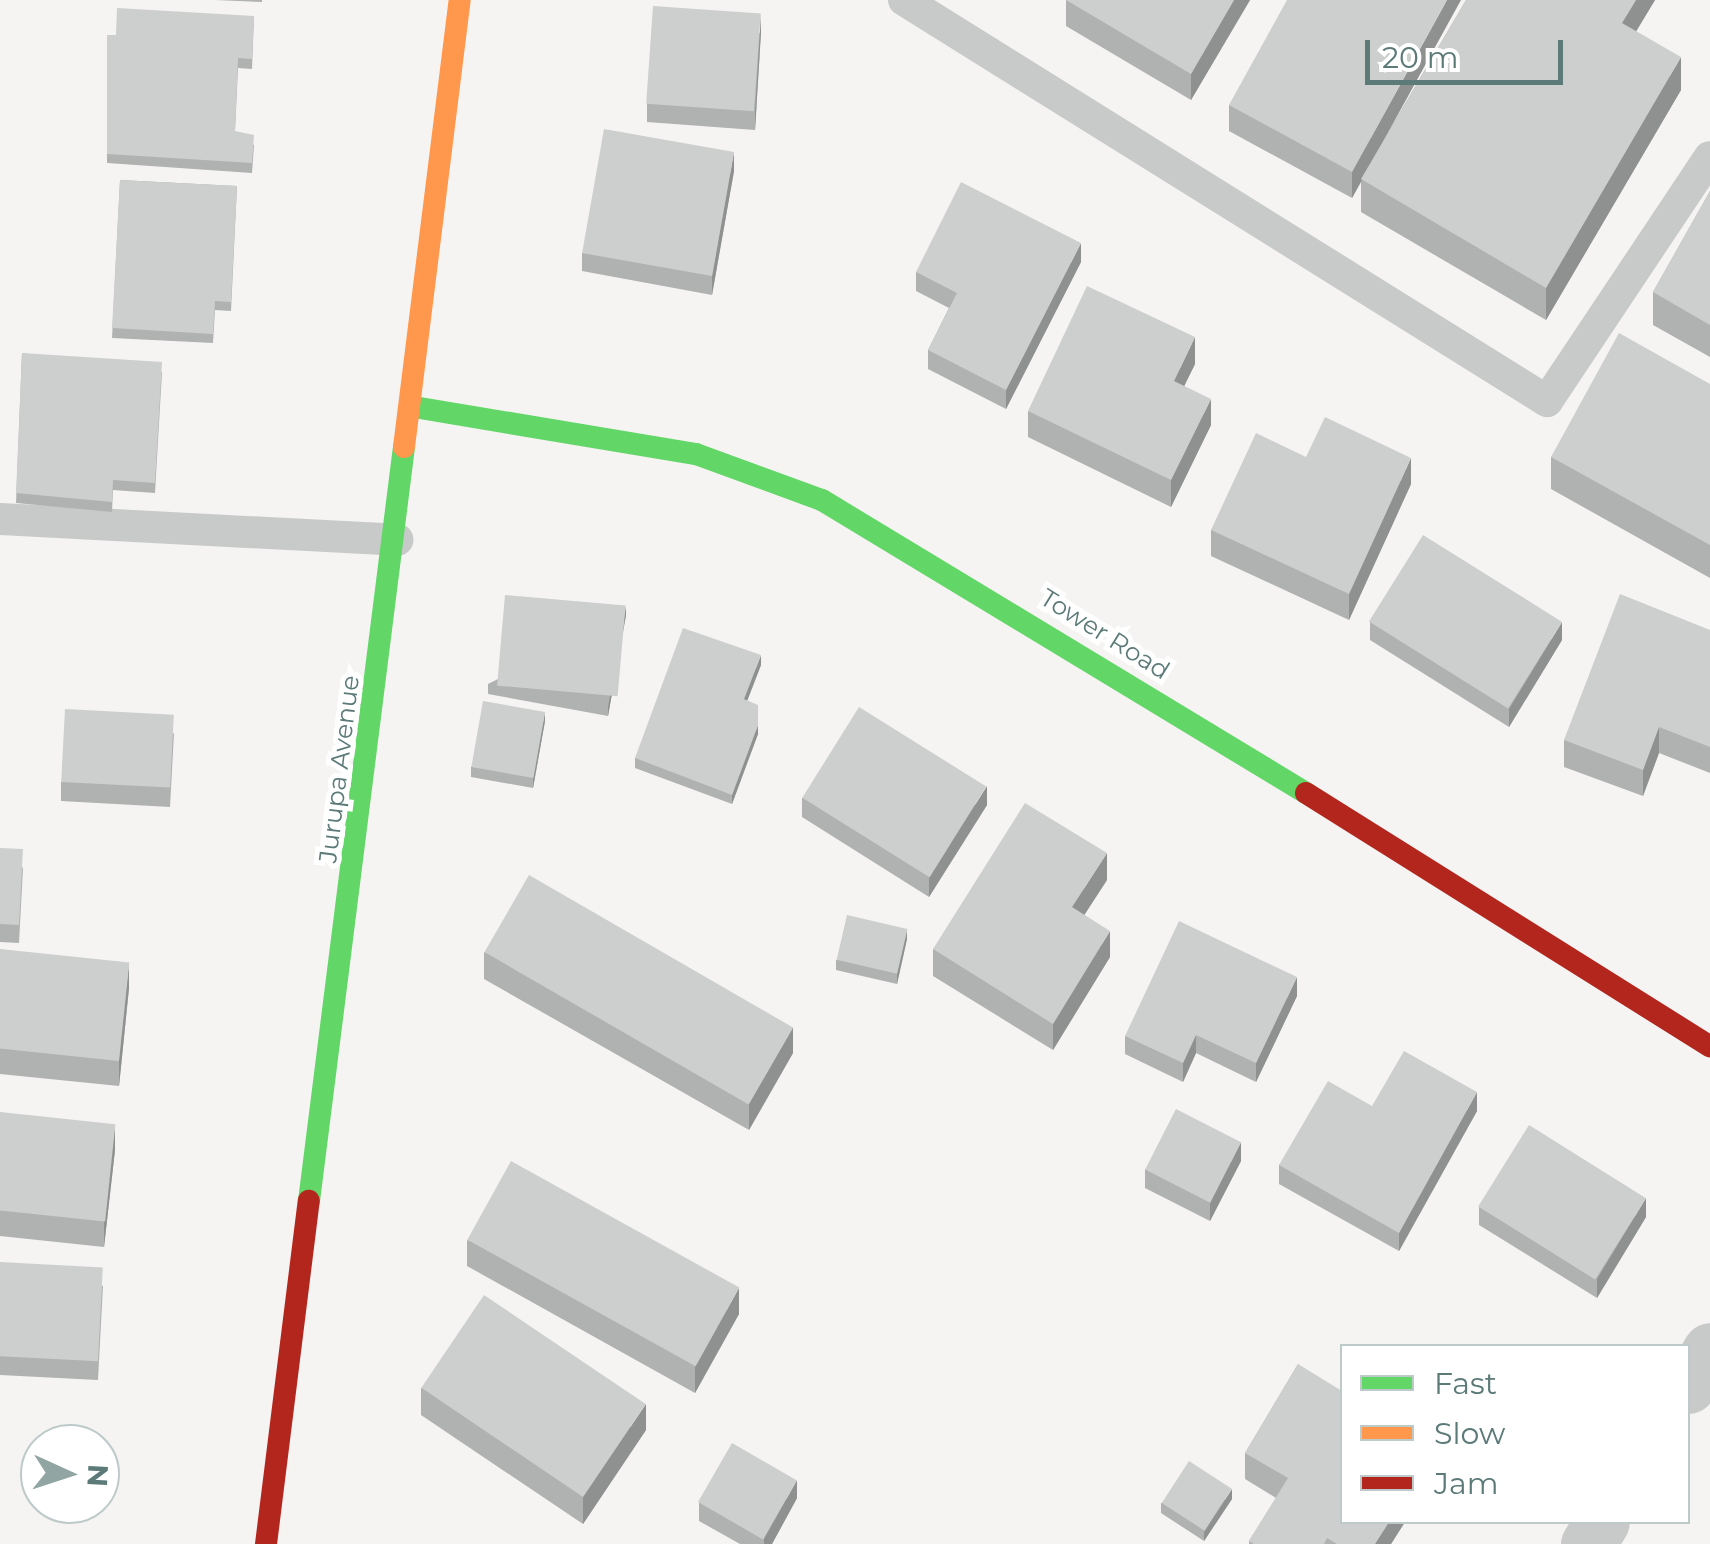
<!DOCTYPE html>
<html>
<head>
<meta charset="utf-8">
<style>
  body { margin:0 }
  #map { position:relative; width:1710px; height:1544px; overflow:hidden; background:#f5f4f3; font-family:Montserrat,sans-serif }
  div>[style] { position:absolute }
  .lane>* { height:32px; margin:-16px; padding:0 16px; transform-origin:16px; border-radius:16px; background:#c7cac9 }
  .street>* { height:55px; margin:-27.5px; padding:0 27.5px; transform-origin:27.5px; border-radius:27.5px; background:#c7cac9 }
  .fast>* { height:22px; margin:-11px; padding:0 11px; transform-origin:11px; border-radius:11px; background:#63d668 }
  .slow>* { height:22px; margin:-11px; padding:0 11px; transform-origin:11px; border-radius:11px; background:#ff974d }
  .jam>* { height:22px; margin:-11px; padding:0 11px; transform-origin:11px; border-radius:11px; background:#b3261e }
  .wall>* { inset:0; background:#afb2b1 }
  .shaded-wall>* { inset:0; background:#8f9190 }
  .building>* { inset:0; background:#cccfce; transform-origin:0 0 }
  span { translate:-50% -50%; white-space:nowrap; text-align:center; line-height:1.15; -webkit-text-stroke:10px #fff; paint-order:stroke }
  .street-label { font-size:25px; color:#5b7a78 }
  .legend { position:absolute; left:1340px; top:1344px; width:350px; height:180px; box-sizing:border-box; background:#fff; border:2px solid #bdcac9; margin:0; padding:12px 18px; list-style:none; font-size:30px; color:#5b7a78 }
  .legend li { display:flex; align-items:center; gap:20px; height:50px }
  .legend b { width:50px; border:2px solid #bdcac9 }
  .north { position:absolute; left:20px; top:1424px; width:100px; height:100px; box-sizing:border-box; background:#fff; border:2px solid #bdcac9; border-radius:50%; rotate:93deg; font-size:28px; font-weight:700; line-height:40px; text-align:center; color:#5b7a78 }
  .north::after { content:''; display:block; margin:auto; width:35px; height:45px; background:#91a5a3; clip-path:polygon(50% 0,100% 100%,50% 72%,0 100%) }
  .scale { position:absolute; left:1365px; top:40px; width:198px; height:45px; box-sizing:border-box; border:5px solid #5b7a78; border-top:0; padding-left:12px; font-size:30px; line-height:35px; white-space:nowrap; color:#5b7a78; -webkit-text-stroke:8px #fff; paint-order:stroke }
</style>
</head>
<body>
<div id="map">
  <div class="lane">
    <div style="left:904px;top:0;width:758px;rotate:31.95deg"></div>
    <div style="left:1547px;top:401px;width:293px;rotate:-56.3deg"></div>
    <div style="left:0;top:519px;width:398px;rotate:3deg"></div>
  </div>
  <div class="street">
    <div style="left:1688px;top:1386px;width:42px;rotate:-58.6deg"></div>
    <div style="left:1588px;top:1544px;width:26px;rotate:-58deg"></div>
  </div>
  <div class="fast">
    <div style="left:414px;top:407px;width:286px;rotate:9.5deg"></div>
    <div style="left:696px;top:454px;width:134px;rotate:20.1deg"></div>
    <div style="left:822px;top:500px;width:566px;rotate:31.19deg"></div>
    <div style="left:309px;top:1201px;width:760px;rotate:-82.82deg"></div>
  </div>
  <div class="slow">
    <div style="left:404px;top:447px;width:450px;rotate:-82.9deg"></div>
  </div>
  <div class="jam">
    <div style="left:1306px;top:793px;width:477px;rotate:32.1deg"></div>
    <div style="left:266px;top:1544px;width:346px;rotate:-82.9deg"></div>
  </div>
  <div class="wall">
    <div style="clip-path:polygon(215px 0,262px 0,262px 2px)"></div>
    <div style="clip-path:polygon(1066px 0,1250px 0,1191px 100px,1066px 26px)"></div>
    <div style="clip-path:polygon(1466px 0,1655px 0,1636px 31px,1681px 90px,1546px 320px,1361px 212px,1361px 182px,1352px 198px,1229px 131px,1229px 105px,1383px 141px)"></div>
    <div style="clip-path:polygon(254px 16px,252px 69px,238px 68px,235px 131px,254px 145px,252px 173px,107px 163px,107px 35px,116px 35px)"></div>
    <div style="clip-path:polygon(761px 32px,755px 130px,647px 122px,647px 104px)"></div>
    <div style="clip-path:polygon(734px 171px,712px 295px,582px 271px,582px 253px)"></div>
    <div style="clip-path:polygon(120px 180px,237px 186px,231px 311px,215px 310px,213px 343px,112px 338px)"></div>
    <div style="clip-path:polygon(1710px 191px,1710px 357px,1653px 325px,1653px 292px)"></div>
    <div style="clip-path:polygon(1081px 262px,1006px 409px,928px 369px,928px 350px,949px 308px,916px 291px,916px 272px)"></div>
    <div style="clip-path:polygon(22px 353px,162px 372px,155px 493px,113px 490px,112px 512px,16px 503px)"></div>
    <div style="clip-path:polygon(1195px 364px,1184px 386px,1211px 425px,1171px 507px,1028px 437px,1028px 411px)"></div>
    <div style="clip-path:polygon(1710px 384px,1710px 578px,1551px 489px,1551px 457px)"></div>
    <div style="clip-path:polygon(1306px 457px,1411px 484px,1349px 620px,1211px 556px,1211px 530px)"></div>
    <div style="clip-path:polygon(626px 615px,608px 716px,488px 694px,488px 684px)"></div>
    <div style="clip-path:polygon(1370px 622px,1562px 640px,1509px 727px,1370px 640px)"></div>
    <div style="clip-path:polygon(1710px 630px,1710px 773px,1659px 753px,1643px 796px,1564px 767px,1564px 740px)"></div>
    <div style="clip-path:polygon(761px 665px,747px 701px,758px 734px,732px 804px,635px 768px,635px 758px)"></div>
    <div style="clip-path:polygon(545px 721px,533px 788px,471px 777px,471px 767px)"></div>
    <div style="clip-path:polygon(174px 733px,170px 807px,61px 801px,61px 782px)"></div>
    <div style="clip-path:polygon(802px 798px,987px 805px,929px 897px,802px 817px)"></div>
    <div style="clip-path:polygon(0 848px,23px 868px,19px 943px,0 942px)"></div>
    <div style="clip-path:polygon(1107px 880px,1084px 915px,1110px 957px,1053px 1050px,933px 976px,933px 949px)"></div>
    <div style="clip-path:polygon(907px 939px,897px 984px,836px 970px,836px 960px)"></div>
    <div style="clip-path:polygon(0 949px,129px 988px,119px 1086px,0 1074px)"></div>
    <div style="clip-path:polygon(484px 952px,793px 1053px,749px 1130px,484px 979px)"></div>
    <div style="clip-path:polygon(1297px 996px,1256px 1082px,1196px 1053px,1183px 1082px,1125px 1054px,1125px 1036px)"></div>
    <div style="clip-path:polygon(1372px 1106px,1477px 1111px,1399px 1251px,1279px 1184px,1279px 1165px)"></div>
    <div style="clip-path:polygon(0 1112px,115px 1150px,104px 1247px,0 1236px)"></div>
    <div style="clip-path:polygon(1241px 1161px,1210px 1221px,1145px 1188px,1145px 1169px)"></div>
    <div style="clip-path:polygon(1479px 1207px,1646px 1217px,1597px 1298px,1479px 1225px)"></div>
    <div style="clip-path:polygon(467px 1240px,739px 1314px,695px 1393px,467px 1266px)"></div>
    <div style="clip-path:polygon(0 1262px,103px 1286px,98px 1380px,0 1375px)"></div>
    <div style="clip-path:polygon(1298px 1364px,1342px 1522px,1405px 1522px,1391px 1544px,1249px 1544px,1249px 1541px,1276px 1498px,1245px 1479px,1245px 1453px)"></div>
    <div style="clip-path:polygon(421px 1388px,646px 1430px,583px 1524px,421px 1415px)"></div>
    <div style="clip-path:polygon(797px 1498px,772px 1544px,740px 1544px,699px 1521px,699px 1503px)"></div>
    <div style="clip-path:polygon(1232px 1499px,1204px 1541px,1161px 1513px,1161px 1503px)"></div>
  </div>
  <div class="shaded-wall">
    <div style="clip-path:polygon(1234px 0,1250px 0,1191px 100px,1191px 74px)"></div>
    <div style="clip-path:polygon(1447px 0,1461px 0,1352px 198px,1352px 172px)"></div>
    <div style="clip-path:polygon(1636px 0,1655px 0,1622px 55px,1622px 23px)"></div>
    <div style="clip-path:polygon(761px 14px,761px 32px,755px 130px,755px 111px)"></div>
    <div style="clip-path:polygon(1681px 57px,1681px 90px,1546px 320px,1546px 288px)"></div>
    <div style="clip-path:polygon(734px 152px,734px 171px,712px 295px,712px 276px)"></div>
    <div style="clip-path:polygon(1081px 243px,1081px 262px,1006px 409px,1006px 390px)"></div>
    <div style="clip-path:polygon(1195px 337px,1195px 364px,1174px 407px,1174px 381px)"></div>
    <div style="clip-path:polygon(1211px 399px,1211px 425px,1171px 507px,1171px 480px)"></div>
    <div style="clip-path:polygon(1411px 458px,1411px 484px,1349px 620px,1349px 594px)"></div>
    <div style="clip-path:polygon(626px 606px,626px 615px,608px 716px,608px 707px)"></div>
    <div style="clip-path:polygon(1562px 622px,1562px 640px,1509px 727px,1509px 709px)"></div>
    <div style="clip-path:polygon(761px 655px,761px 665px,744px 709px,744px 699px)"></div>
    <div style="clip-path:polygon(545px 712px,545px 721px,533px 788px,533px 779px)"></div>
    <div style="clip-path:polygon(758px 725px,758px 734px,732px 804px,732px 795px)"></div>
    <div style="clip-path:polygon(1659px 727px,1659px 753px,1643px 796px,1643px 770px)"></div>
    <div style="clip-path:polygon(987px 786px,987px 805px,929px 897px,929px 878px)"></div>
    <div style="clip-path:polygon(1107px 853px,1107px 880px,1072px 934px,1072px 907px)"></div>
    <div style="clip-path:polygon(907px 929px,907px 939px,897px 984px,897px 974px)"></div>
    <div style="clip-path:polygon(1110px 931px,1110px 957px,1053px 1050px,1053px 1024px)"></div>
    <div style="clip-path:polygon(129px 962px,129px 988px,119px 1086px,119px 1060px)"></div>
    <div style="clip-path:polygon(1297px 977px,1297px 996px,1256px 1082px,1256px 1063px)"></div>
    <div style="clip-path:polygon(793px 1027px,793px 1053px,749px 1130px,749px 1104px)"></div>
    <div style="clip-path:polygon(1196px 1035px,1196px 1053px,1183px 1082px,1183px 1063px)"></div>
    <div style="clip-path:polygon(1477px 1092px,1477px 1111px,1399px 1251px,1399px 1233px)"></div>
    <div style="clip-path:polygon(115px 1124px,115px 1150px,104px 1247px,104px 1221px)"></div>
    <div style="clip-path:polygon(1241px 1142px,1241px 1161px,1210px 1221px,1210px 1203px)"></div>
    <div style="clip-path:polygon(1646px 1198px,1646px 1217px,1597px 1298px,1597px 1279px)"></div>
    <div style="clip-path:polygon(739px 1288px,739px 1314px,695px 1393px,695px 1367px)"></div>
    <div style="clip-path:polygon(646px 1404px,646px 1430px,583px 1524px,583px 1497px)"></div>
    <div style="clip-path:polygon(797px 1480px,797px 1498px,772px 1544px,764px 1544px,764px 1539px)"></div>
    <div style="clip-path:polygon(1232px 1489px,1232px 1499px,1204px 1541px,1204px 1532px)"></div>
    <div style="clip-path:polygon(1389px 1522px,1405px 1522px,1391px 1544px,1375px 1544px)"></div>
  </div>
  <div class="building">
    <div style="clip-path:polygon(1066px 0,1234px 0,1191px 74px)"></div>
    <div style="clip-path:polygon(1287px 0,1447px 0,1352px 172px,1229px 105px)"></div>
    <div style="clip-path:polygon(1466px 0,1636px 0,1622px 23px,1681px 57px,1546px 288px,1361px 179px)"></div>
    <div style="left:653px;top:6px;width:108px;height:98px;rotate:4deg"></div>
    <div style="clip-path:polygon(117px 8px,254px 16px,252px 59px,238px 58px,235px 131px,254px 135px,252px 163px,107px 154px,107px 35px,116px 35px)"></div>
    <div style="left:604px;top:129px;width:132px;height:126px;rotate:10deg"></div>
    <div style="clip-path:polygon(120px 180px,237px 186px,231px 302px,215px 301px,213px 334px,112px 328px)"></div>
    <div style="clip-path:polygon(961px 182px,1081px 243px,1006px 390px,928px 350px,957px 293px,916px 272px)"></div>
    <div style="clip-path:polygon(1710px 191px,1710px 325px,1653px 292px)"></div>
    <div style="clip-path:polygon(1087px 286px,1195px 337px,1174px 381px,1211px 399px,1171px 480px,1028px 411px)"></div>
    <div style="clip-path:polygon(1619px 333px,1710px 384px,1710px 545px,1551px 457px)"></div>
    <div style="clip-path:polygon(22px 353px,162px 362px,155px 483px,113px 480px,112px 502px,16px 493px)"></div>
    <div style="clip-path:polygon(1325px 417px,1411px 458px,1349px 594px,1211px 530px,1256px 433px,1306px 457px)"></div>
    <div style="left:1423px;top:535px;width:164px;height:102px;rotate:32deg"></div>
    <div style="clip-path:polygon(1620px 594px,1710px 630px,1710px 747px,1659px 727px,1643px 770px,1564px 740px)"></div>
    <div style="left:505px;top:595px;width:121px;height:91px;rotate:5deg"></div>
    <div style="clip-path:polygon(683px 628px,761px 655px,744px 699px,758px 705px,758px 725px,732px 795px,635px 758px)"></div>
    <div style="left:483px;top:701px;width:63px;height:67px;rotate:10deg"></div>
    <div style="left:859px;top:707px;width:150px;height:107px;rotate:32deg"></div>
    <div style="left:65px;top:709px;width:109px;height:73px;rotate:3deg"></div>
    <div style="clip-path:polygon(1025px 803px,1107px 853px,1072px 907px,1110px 931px,1053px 1024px,933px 949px)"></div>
    <div style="clip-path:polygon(0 848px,23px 849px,19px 925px,0 924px)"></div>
    <div style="left:529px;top:875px;width:305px;height:89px;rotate:30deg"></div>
    <div style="left:847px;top:915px;width:62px;height:46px;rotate:13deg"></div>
    <div style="clip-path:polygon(1179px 921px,1297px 977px,1256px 1063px,1196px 1035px,1183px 1063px,1125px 1036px)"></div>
    <div style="left:0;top:949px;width:130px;height:99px;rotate:6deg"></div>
    <div style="clip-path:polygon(1404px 1051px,1477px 1092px,1399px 1233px,1279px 1165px,1328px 1081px,1372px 1106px)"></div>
    <div style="left:1176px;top:1109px;width:73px;height:68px;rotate:27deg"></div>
    <div style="left:0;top:1112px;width:116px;height:98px;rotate:6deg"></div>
    <div style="left:1529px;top:1125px;width:138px;height:96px;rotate:32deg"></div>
    <div style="left:511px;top:1161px;width:261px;height:90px;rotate:29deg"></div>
    <div style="left:0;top:1262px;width:103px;height:94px;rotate:3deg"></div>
    <div style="left:484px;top:1295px;width:195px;height:112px;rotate:34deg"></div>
    <div style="clip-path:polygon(1298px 1364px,1342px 1391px,1342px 1522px,1389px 1522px,1375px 1544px,1337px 1544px,1327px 1538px,1324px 1544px,1254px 1544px,1249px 1541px,1288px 1478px,1245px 1453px)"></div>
    <div style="left:732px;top:1443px;width:75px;height:68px;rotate:30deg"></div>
    <div style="left:1189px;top:1461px;width:51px;height:50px;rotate:33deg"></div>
  </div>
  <div class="street-label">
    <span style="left:1105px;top:634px;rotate:32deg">Tower Road</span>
    <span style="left:339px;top:769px;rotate:-83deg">Jurupa Avenue</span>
  </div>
  <ul class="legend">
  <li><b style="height:12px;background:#63d668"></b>Fast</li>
  <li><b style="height:12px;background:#ff974d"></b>Slow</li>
  <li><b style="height:12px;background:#b3261e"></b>Jam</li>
  </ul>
  <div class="north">N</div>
  <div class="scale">20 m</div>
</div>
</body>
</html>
